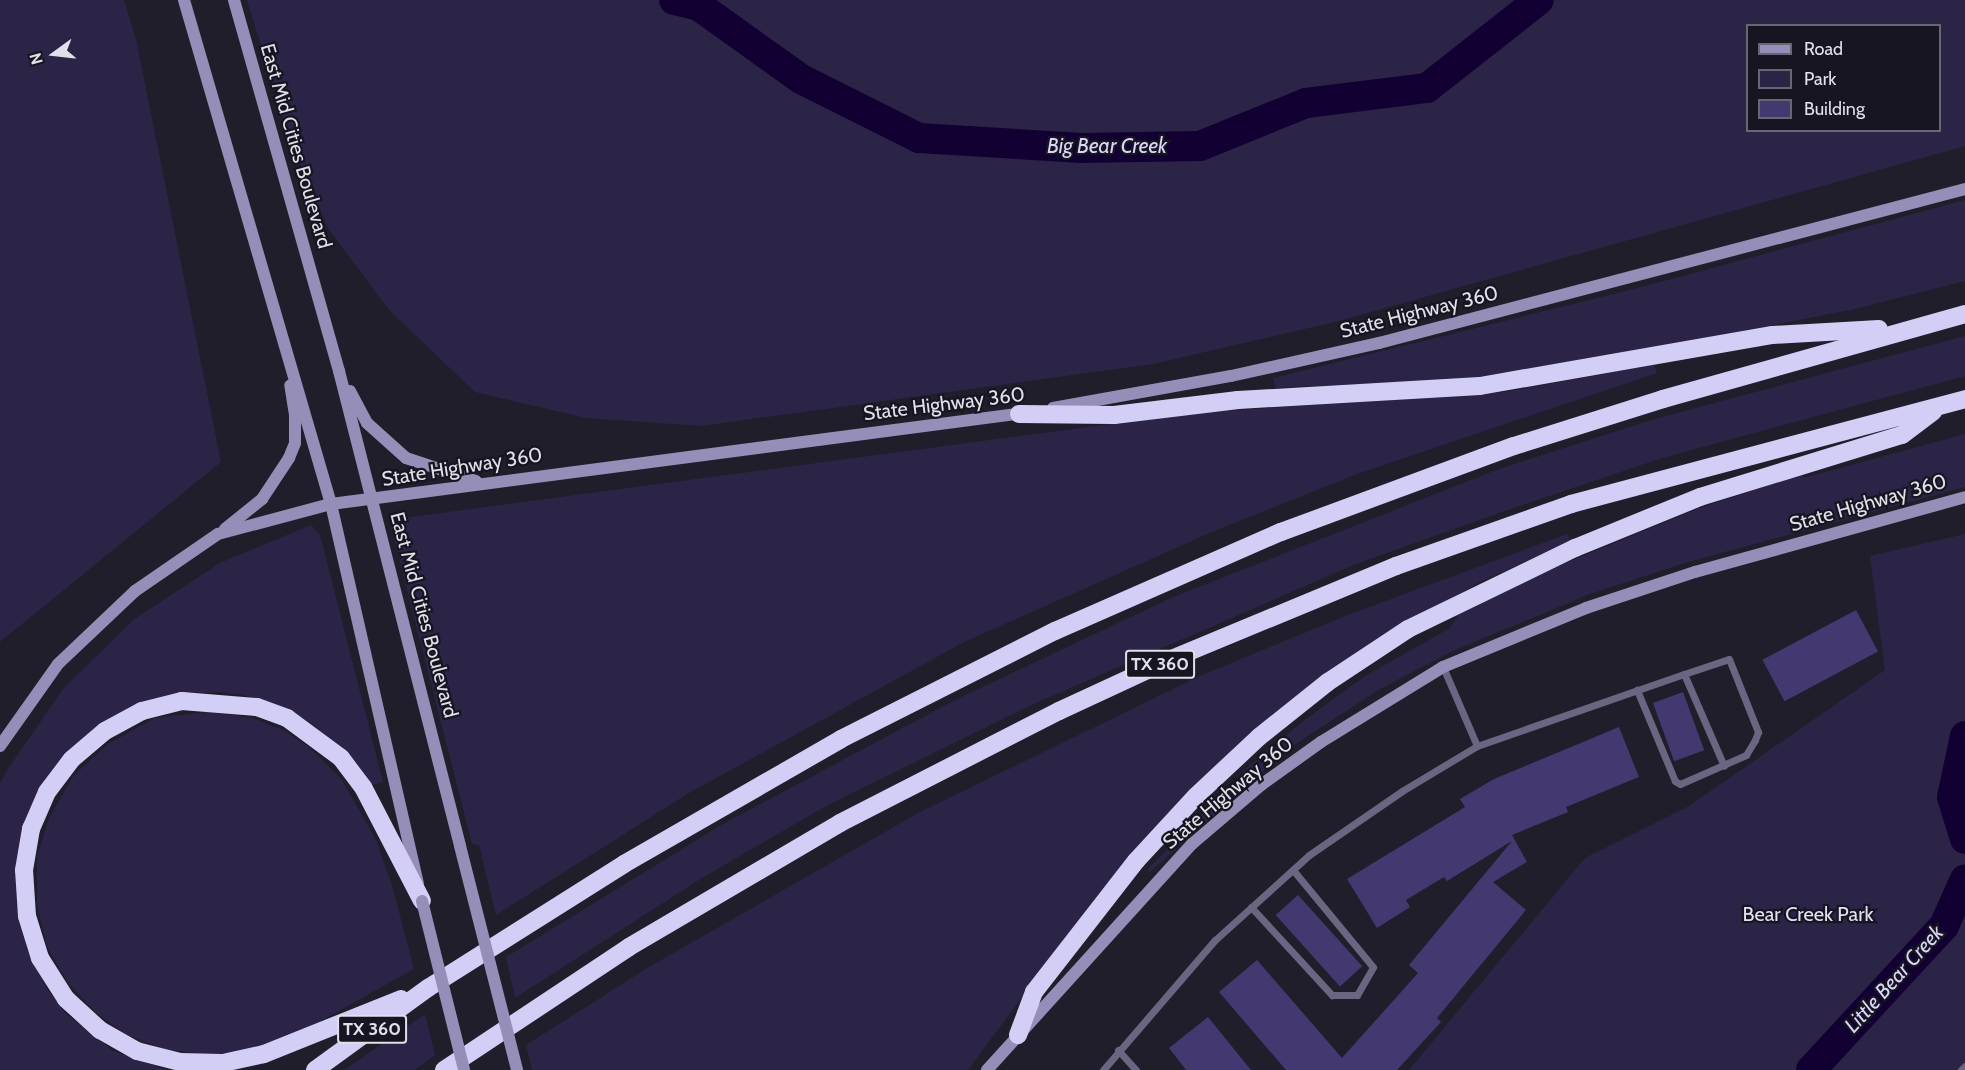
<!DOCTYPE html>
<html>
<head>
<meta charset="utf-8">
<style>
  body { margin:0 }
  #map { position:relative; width:1965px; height:1070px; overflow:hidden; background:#201e2a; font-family:Cabin,sans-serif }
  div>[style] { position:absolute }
  .green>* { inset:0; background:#2b2447 }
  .river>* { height:30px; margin:-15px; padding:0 15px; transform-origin:15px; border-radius:15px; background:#110031 }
  .building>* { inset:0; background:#443870; transform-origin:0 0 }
  .lane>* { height:7px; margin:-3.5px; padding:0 3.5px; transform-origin:3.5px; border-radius:3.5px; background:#6a6681 }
  .secondary>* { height:12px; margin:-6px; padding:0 6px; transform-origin:6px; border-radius:6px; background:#958eb9 }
  .highway>* { height:18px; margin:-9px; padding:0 9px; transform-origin:9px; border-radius:9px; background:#d3cef6 }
  .secondary-bridge>* { height:12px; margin:-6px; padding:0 6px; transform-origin:6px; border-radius:6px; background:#958eb9 }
  span { translate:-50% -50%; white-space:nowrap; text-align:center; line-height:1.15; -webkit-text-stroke:4.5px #171521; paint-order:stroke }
  .shield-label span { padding:2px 4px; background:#171521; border:2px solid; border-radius:4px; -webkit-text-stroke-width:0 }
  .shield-label { font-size:18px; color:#e1e0e9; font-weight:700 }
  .street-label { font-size:20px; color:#e1e0e9 }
  .park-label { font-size:20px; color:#e2e0f2 }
  .water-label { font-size:21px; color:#dad5f9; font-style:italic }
  .legend { position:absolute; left:1746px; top:24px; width:195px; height:108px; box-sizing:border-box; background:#171521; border:2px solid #686671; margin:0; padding:8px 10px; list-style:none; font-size:18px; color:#e1e0e9 }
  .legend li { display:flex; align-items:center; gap:12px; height:30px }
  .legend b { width:30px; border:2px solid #686671 }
  .north { position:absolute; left:24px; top:24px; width:60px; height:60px; -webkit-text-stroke:4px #171521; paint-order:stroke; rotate:255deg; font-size:16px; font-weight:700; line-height:24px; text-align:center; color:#e1e0e9 }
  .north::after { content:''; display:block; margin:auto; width:21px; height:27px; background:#e1e0e9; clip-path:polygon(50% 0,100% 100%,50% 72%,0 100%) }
</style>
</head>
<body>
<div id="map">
  <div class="green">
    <div style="clip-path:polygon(0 0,124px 0,136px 39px,221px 462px,0 642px)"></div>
    <div style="clip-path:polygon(evenodd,247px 0,1965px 0,1965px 146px,1335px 322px,1153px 364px,701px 426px,586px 418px,475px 392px,389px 310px,327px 227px,289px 136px,247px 0,1748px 26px,1940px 26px,1940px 130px,1748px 130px,1748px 26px)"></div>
    <div style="clip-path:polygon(1965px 200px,1965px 281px,1850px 310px,1595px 360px,1468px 379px,1276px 388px,1273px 378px,1634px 289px)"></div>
    <div style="clip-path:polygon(1965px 336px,1965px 376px,1662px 458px,1502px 512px,1356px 564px,1029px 706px,826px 806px,702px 878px,515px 998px,506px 957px,723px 824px,955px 700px,1171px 598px,1499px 469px,1651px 420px)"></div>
    <div style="clip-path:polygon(1654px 365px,1657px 373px,1357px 474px,1214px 531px,964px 642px,689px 793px,496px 915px,479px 845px,472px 844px,394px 538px,397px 537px,390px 527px,396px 519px,1193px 413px,1504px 392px)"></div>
    <div style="clip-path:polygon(1965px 434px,1965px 487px,1688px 562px,1590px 594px,1455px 650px,1380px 689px,1291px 747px,1150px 872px,1147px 870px,1249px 766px,1301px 723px,1365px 676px,1450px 628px,1459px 614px,1529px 578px,1697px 509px,1802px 474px,1803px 478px)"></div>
    <div style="clip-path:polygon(311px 525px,320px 535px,383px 782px,372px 785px,356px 763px,314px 725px,289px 710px,243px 695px,219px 692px,167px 695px,107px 720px,60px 761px,16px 875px,17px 906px,30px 957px,49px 992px,66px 1014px,113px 1051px,167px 1070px,0 1070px,0 783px,10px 766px,63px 689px,133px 620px,220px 563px)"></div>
    <div style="clip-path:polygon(1567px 534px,1571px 541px,1480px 582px,1389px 633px,1143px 841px,1096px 897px,968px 1070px,532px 1070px,526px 1045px,649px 967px,920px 812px,1202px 675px,1353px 613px)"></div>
    <div style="clip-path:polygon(1965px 534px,1965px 1070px,1409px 1070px,1585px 858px,1689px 806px,1885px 670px,1870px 556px)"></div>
    <div style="clip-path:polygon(208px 712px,253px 718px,285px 731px,309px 747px,342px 780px,376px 840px,392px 885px,414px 969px,317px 1023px,243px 1052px,203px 1054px,165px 1049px,127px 1035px,95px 1012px,68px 983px,47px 947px,37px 904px,37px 856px,49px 818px,74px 775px,108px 744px,155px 718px)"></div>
    <div style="clip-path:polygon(425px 1014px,435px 1055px,415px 1070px,344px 1070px)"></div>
  </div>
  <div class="river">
    <div style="left:674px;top:0;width:26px;rotate:13deg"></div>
    <div style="left:699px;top:6px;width:125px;rotate:35.6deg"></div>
    <div style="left:801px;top:79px;width:132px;rotate:26.6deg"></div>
    <div style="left:919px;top:138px;width:163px;rotate:3.5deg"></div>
    <div style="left:1082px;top:148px;width:118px;rotate:-1deg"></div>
    <div style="left:1200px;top:146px;width:114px;rotate:-22.1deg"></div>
    <div style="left:1306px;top:103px;width:122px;rotate:-7.1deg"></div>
    <div style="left:1427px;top:88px;width:142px;rotate:-38.2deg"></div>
    <div style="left:1965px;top:736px;width:62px;rotate:102deg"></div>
    <div style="left:1952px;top:797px;width:44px;rotate:72.8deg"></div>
    <div style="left:1811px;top:1070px;width:196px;rotate:-47.3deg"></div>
    <div style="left:1944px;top:926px;width:51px;rotate:-65.9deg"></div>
  </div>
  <div class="building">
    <div style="left:1856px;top:610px;width:47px;height:106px;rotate:62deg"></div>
    <div style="left:1683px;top:692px;width:62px;height:32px;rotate:70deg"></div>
    <div style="clip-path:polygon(1619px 727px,1639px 777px,1566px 807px,1568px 812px,1512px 835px,1527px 862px,1493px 882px,1526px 910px,1437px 1018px,1441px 1022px,1397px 1070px,1286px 1070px,1219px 992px,1257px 960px,1342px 1058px,1418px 973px,1409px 965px,1512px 841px,1447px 881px,1444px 877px,1406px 900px,1410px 907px,1377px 928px,1347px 879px,1465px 807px,1460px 799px,1494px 779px)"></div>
    <div style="left:1298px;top:895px;width:96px;height:30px;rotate:48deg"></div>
    <div style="clip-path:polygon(1208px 1017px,1251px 1070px,1186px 1070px,1169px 1048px)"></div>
  </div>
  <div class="lane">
    <div style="left:1443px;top:667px;width:86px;rotate:66.7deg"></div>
    <div style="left:1684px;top:674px;width:100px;rotate:66.5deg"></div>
    <div style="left:1251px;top:907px;width:120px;rotate:47.4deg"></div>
    <div style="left:1332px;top:995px;width:25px"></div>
    <div style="left:1357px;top:995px;width:32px;rotate:-60deg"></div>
    <div style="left:1373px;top:967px;width:126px;rotate:-129.5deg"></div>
    <div style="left:1118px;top:1050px;width:27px;rotate:48deg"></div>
    <div style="left:1103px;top:1070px;width:172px;rotate:-49.3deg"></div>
    <div style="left:1215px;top:940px;width:127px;rotate:-42.1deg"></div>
    <div style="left:1309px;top:855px;width:113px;rotate:-34.5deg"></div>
    <div style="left:1402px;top:791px;width:87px;rotate:-31deg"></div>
    <div style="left:1477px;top:746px;width:219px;rotate:-19.2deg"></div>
    <div style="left:1684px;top:674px;width:47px;rotate:-18.4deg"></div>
    <div style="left:1729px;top:659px;width:79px;rotate:68.3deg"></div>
    <div style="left:1758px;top:732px;width:9px;rotate:111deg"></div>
    <div style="left:1755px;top:740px;width:17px;rotate:121deg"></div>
    <div style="left:1746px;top:755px;width:72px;rotate:156.3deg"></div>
    <div style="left:1680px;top:784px;width:6px;rotate:-149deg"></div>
    <div style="left:1675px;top:781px;width:99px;rotate:-112.7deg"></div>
    <div style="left:1961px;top:1070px;width:6px;rotate:-45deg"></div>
  </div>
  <div class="secondary">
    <div style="left:184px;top:0;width:525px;rotate:73.74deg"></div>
    <div style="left:331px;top:504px;width:389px;rotate:77.1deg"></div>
    <div style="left:234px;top:0;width:386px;rotate:74.2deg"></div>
    <div style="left:339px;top:371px;width:490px;rotate:75.7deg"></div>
    <div style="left:350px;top:391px;width:36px;rotate:62deg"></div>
    <div style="left:367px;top:423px;width:52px;rotate:41.9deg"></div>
    <div style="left:406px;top:458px;width:74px;rotate:18.2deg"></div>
    <div style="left:1053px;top:408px;width:181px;rotate:-10.2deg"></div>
    <div style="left:1231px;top:376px;width:152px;rotate:-12.6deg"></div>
    <div style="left:1379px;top:343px;width:606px;rotate:-14.72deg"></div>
    <div style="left:225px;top:529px;width:48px;rotate:-39deg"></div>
    <div style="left:262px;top:499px;width:49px;rotate:-56.6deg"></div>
    <div style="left:289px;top:458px;width:16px;rotate:-68deg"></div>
    <div style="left:295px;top:443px;width:28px;rotate:-90deg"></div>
    <div style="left:295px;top:415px;width:30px;rotate:-99deg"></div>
    <div style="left:0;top:746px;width:100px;rotate:-54.7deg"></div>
    <div style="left:58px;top:664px;width:106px;rotate:-43.5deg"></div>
    <div style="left:135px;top:591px;width:101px;rotate:-34.5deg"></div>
    <div style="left:218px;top:534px;width:117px;rotate:-14.9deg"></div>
    <div style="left:331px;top:504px;width:699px;rotate:-7.48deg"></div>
    <div style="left:987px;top:1070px;width:305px;rotate:-47.8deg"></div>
    <div style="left:1192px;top:844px;width:91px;rotate:-40.5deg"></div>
    <div style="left:1261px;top:785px;width:74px;rotate:-35.6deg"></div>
    <div style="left:1321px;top:742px;width:143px;rotate:-31.6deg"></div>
    <div style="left:1443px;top:667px;width:155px;rotate:-22.4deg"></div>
    <div style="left:1586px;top:608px;width:115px;rotate:-18.3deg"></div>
    <div style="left:1695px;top:572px;width:280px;rotate:-15.5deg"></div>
  </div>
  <div class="highway">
    <div style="left:1019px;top:414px;width:95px;rotate:0.6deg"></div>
    <div style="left:1114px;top:415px;width:125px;rotate:-6.9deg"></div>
    <div style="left:1238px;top:400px;width:242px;rotate:-3.3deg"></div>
    <div style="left:1480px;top:386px;width:297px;rotate:-9.9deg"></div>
    <div style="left:1773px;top:335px;width:106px;rotate:-3.2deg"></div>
    <div style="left:401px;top:999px;width:148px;rotate:158.1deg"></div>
    <div style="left:264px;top:1054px;width:42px;rotate:167.6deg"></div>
    <div style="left:223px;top:1063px;width:43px;rotate:-178.7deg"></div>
    <div style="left:180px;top:1062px;width:44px;rotate:-165.7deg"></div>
    <div style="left:137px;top:1051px;width:43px;rotate:-150.4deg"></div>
    <div style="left:100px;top:1030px;width:46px;rotate:-137.6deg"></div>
    <div style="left:66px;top:999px;width:49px;rotate:-122.4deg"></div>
    <div style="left:40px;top:958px;width:44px;rotate:-107.2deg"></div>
    <div style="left:27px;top:916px;width:46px;rotate:-93.7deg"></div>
    <div style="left:24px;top:870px;width:42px;rotate:-80.3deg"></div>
    <div style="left:31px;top:829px;width:40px;rotate:-66.6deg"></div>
    <div style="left:47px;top:792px;width:41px;rotate:-52.9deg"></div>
    <div style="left:72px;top:759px;width:43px;rotate:-40.3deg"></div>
    <div style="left:105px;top:731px;width:42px;rotate:-28.4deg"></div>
    <div style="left:142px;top:711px;width:41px;rotate:-14deg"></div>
    <div style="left:182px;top:701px;width:75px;rotate:4.6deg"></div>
    <div style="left:257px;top:707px;width:32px;rotate:20deg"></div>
    <div style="left:287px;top:718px;width:67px;rotate:36.5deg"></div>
    <div style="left:341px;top:758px;width:36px;rotate:53deg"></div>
    <div style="left:363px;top:787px;width:128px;rotate:62.6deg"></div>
    <div style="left:1018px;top:1035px;width:46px;rotate:-69.6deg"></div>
    <div style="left:1034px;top:992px;width:166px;rotate:-52.1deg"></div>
    <div style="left:1136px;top:861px;width:88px;rotate:-47.3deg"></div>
    <div style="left:1196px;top:796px;width:86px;rotate:-43.1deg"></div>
    <div style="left:1259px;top:737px;width:88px;rotate:-38.6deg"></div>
    <div style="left:1328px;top:682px;width:96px;rotate:-33.5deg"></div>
    <div style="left:1408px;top:629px;width:186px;rotate:-25.9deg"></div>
    <div style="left:1575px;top:548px;width:135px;rotate:-22.2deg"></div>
    <div style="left:1700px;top:497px;width:211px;rotate:-17.1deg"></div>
    <div style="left:1902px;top:435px;width:39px;rotate:-37deg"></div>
    <div style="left:315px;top:1070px;width:140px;rotate:-36deg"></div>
    <div style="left:428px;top:988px;width:232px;rotate:-32.3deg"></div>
    <div style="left:624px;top:864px;width:250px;rotate:-29.9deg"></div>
    <div style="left:841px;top:739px;width:240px;rotate:-26.8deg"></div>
    <div style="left:1055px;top:631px;width:247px;rotate:-23.7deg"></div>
    <div style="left:1281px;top:532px;width:248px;rotate:-20.3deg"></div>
    <div style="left:1514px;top:446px;width:156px;rotate:-17.5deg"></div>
    <div style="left:1663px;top:399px;width:314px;rotate:-15.7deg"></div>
    <div style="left:444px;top:1070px;width:222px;rotate:-33.6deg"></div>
    <div style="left:629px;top:947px;width:245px;rotate:-30.4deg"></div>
    <div style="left:840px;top:823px;width:246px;rotate:-27.1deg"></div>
    <div style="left:1059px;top:711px;width:121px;rotate:-24.9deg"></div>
    <div style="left:1169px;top:660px;width:246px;rotate:-22.5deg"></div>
    <div style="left:1396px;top:566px;width:186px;rotate:-19.5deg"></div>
    <div style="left:1571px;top:504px;width:408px;rotate:-14.9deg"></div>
  </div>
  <div class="secondary-bridge">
    <div style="left:460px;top:846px;width:231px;rotate:75.7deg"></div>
    <div style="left:422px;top:901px;width:174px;rotate:76deg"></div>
  </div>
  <div class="shield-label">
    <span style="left:1160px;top:664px">TX 360</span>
    <span style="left:372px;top:1029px">TX 360</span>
  </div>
  <div class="street-label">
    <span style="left:296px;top:146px;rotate:74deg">East Mid Cities Boulevard</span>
    <span style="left:1419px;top:312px;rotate:-14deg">State Highway 360</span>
    <span style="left:944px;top:404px;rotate:-7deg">State Highway 360</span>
    <span style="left:462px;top:467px;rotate:-9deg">State Highway 360</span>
    <span style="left:1868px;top:503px;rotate:-16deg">State Highway 360</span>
    <span style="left:424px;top:615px;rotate:75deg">East Mid Cities Boulevard</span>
    <span style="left:1228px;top:793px;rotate:-40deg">State Highway 360</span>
  </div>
  <div class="park-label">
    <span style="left:1808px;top:914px">Bear Creek Park</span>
  </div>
  <div class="water-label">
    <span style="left:1107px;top:146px">Big Bear Creek</span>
    <span style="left:1894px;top:979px;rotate:-48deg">Little Bear Creek</span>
  </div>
  <ul class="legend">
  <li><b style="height:8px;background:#958eb9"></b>Road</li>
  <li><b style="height:16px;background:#2b2447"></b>Park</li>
  <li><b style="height:16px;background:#443870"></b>Building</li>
  </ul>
  <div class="north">N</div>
</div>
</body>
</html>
